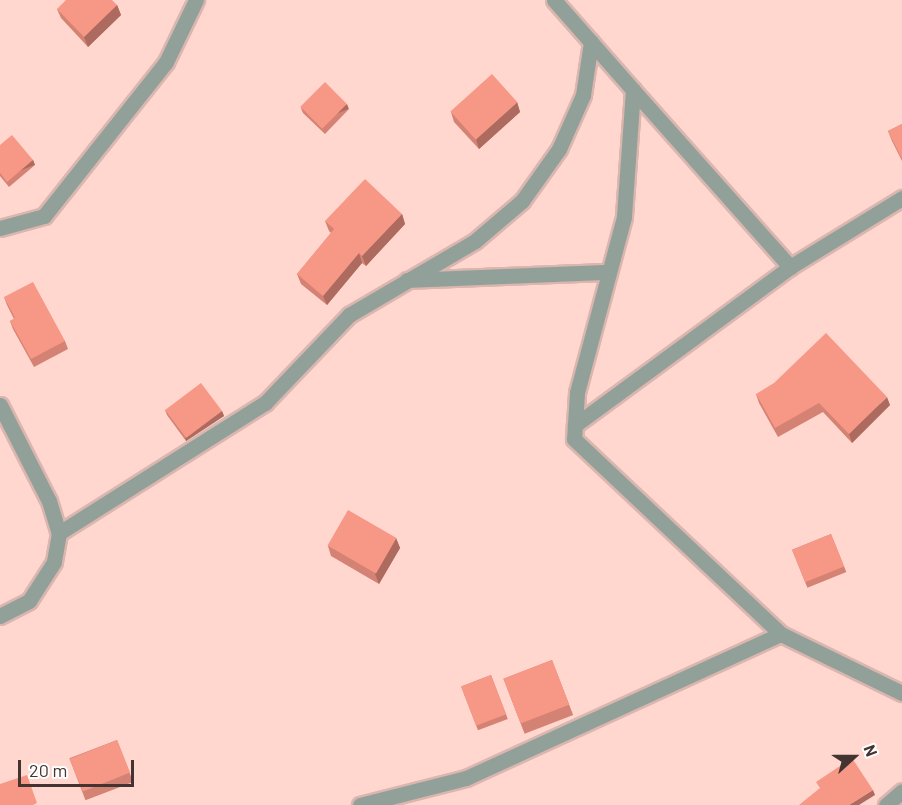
<!DOCTYPE html>
<html>
<head>
<meta charset="utf-8">
<style>
  body { margin:0 }
  #map { position:relative; width:902px; height:805px; overflow:hidden; background:#ffd7cf; font-family:Barlow,sans-serif }
  div>[style] { position:absolute }
  .roads { filter:drop-shadow(2px 0 #dab6af) drop-shadow(-2px 0 #dab6af) drop-shadow(0 2px #dab6af) drop-shadow(0 -2px #dab6af) }
  .minor>* { height:15px; margin:-7.5px; padding:0 7.5px; transform-origin:7.5px; border-radius:7.5px; background:#91a199 }
  .wall>* { inset:0; background:#d48273; transform-origin:0 0 }
  .shaded-wall>* { inset:0; background:#ad6a5e; transform-origin:0 0 }
  .building>* { inset:0; background:#f79786; transform-origin:0 0 }
  span { translate:-50% -50%; white-space:nowrap; text-align:center; line-height:1.15; -webkit-text-stroke:6px #fff; paint-order:stroke }
  .north { position:absolute; left:824px; top:727px; width:60px; height:60px; -webkit-text-stroke:4px #fff; paint-order:stroke; rotate:69deg; font-size:16px; font-weight:700; line-height:24px; text-align:center; color:#443431 }
  .north::after { content:''; display:block; margin:auto; width:21px; height:27px; background:#443431; clip-path:polygon(50% 0,100% 100%,50% 72%,0 100%) }
  .scale { position:absolute; left:18px; top:760px; width:116px; height:27px; box-sizing:border-box; border:3px solid #443431; border-top:0; padding-left:8px; font-size:18px; line-height:21px; white-space:nowrap; color:#443431; -webkit-text-stroke:4px #fff; paint-order:stroke }
</style>
</head>
<body>
<div id="map">
  <div class="roads">
    <div class="minor">
      <div style="left:554px;top:0;width:120px;rotate:48.7deg"></div>
      <div style="left:633px;top:90px;width:127px;rotate:94.1deg"></div>
      <div style="left:624px;top:217px;width:182px;rotate:105deg"></div>
      <div style="left:577px;top:393px;width:46px;rotate:93.7deg"></div>
      <div style="left:574px;top:439px;width:284px;rotate:43.3deg"></div>
      <div style="left:633px;top:90px;width:237px;rotate:48.4deg"></div>
      <div style="left:0;top:228px;width:46px;rotate:-15.3deg"></div>
      <div style="left:44px;top:216px;width:196px;rotate:-51.6deg"></div>
      <div style="left:166px;top:62px;width:69px;rotate:-64.2deg"></div>
      <div style="left:407px;top:280px;width:202px;rotate:-2.3deg"></div>
      <div style="left:0;top:405px;width:108px;rotate:63deg"></div>
      <div style="left:49px;top:501px;width:34px;rotate:73deg"></div>
      <div style="left:59px;top:533px;width:29px;rotate:100deg"></div>
      <div style="left:54px;top:562px;width:46px;rotate:122.7deg"></div>
      <div style="left:29px;top:601px;width:33px;rotate:153deg"></div>
      <div style="left:575px;top:425px;width:267px;rotate:-36.3deg"></div>
      <div style="left:790px;top:267px;width:132px;rotate:-31.6deg"></div>
      <div style="left:59px;top:533px;width:244px;rotate:-32.3deg"></div>
      <div style="left:265px;top:403px;width:122px;rotate:-46.3deg"></div>
      <div style="left:349px;top:315px;width:146px;rotate:-30.4deg"></div>
      <div style="left:475px;top:241px;width:62px;rotate:-40.4deg"></div>
      <div style="left:522px;top:201px;width:64px;rotate:-54.6deg"></div>
      <div style="left:559px;top:149px;width:59px;rotate:-66deg"></div>
      <div style="left:583px;top:95px;width:54px;rotate:-81.4deg"></div>
      <div style="left:360px;top:805px;width:109px;rotate:-14.3deg"></div>
      <div style="left:466px;top:778px;width:346px;rotate:-24.6deg"></div>
      <div style="left:781px;top:634px;width:135px;rotate:26deg"></div>
      <div style="left:886px;top:805px;width:21px;rotate:-41deg"></div>
    </div>
  </div>
  <div class="wall">
    <div style="clip-path:polygon(117px 5px,121px 15px,88px 47px,61px 18px,57px 9px)"></div>
    <div style="clip-path:polygon(517px 102px,520px 112px,479px 149px,454px 122px,451px 112px)"></div>
    <div style="clip-path:polygon(301px 108px,349px 109px,325px 134px,303px 113px)"></div>
    <div style="clip-path:polygon(902px 124px,902px 161px,892px 141px,888px 131px)"></div>
    <div style="clip-path:polygon(0 145px,33px 160px,35px 165px,9px 187px,0 176px)"></div>
    <div style="clip-path:polygon(402px 214px,405px 224px,366px 266px,362px 263px,327px 305px,301px 284px,297px 274px,331px 233px,329px 231px,325px 221px)"></div>
    <div style="clip-path:polygon(4px 297px,65px 341px,68px 349px,34px 367px,13px 329px,10px 321px,14px 319px,7px 305px)"></div>
    <div style="clip-path:polygon(756px 394px,890px 405px,852px 443px,823px 412px,778px 437px,759px 403px)"></div>
    <div style="clip-path:polygon(165px 410px,222px 411px,224px 416px,186px 441px,167px 415px)"></div>
    <div style="left:831px;top:534px;width:41px;height:42px;rotate:68deg"></div>
    <div style="clip-path:polygon(396px 538px,400px 548px,379px 584px,331px 556px,328px 546px)"></div>
    <div style="left:552px;top:660px;width:59px;height:52px;rotate:69deg"></div>
    <div style="left:491px;top:675px;width:47px;height:32px;rotate:69deg"></div>
    <div style="left:117px;top:740px;width:45px;height:51px;rotate:69deg"></div>
  </div>
  <div class="shaded-wall">
    <div style="clip-path:polygon(117px 5px,121px 15px,88px 47px,84px 37px)"></div>
    <div style="clip-path:polygon(517px 102px,520px 112px,479px 149px,476px 139px)"></div>
    <div style="left:347px;top:104px;width:5px;height:35px;rotate:68deg"></div>
    <div style="left:33px;top:160px;width:5px;height:34px;rotate:68deg"></div>
    <div style="clip-path:polygon(402px 214px,405px 224px,366px 266px,362px 256px)"></div>
    <div style="clip-path:polygon(359px 253px,362px 263px,327px 305px,323px 296px)"></div>
    <div style="clip-path:polygon(887px 397px,890px 405px,852px 443px,849px 434px)"></div>
    <div style="clip-path:polygon(222px 411px,224px 416px,186px 441px,185px 436px)"></div>
    <div style="clip-path:polygon(396px 538px,400px 548px,379px 584px,375px 574px)"></div>
    <div style="clip-path:polygon(873px 790px,875px 795px,859px 805px,849px 805px)"></div>
  </div>
  <div class="building">
    <div style="clip-path:polygon(66px 0,112px 0,117px 5px,84px 37px,57px 9px)"></div>
    <div style="left:492px;top:74px;width:38px;height:56px;rotate:48deg"></div>
    <div style="left:325px;top:82px;width:31px;height:35px;rotate:45deg"></div>
    <div style="clip-path:polygon(902px 124px,902px 159px,888px 131px)"></div>
    <div style="clip-path:polygon(12px 135px,33px 160px,7px 182px,0 173px,0 145px)"></div>
    <div style="clip-path:polygon(365px 179px,402px 214px,362px 256px,359px 253px,323px 296px,297px 274px,334px 229px,325px 221px)"></div>
    <div style="clip-path:polygon(33px 282px,65px 341px,31px 359px,10px 321px,15px 318px,4px 297px)"></div>
    <div style="clip-path:polygon(826px 333px,887px 397px,849px 434px,819px 403px,775px 428px,756px 394px,774px 383px)"></div>
    <div style="left:201px;top:383px;width:35px;height:45px;rotate:53deg"></div>
    <div style="left:348px;top:510px;width:56px;height:41px;rotate:30deg"></div>
    <div style="left:831px;top:534px;width:35px;height:42px;rotate:68deg"></div>
    <div style="left:552px;top:660px;width:48px;height:52px;rotate:69deg"></div>
    <div style="left:491px;top:675px;width:42px;height:32px;rotate:69deg"></div>
    <div style="left:117px;top:740px;width:35px;height:51px;rotate:68deg"></div>
    <div style="clip-path:polygon(852px 758px,873px 790px,849px 805px,799px 805px,820px 788px,816px 782px)"></div>
    <div style="clip-path:polygon(27px 775px,37px 803px,33px 805px,0 805px,0 784px)"></div>
  </div>
  <div class="north">N</div>
  <div class="scale">20 m</div>
</div>
</body>
</html>
